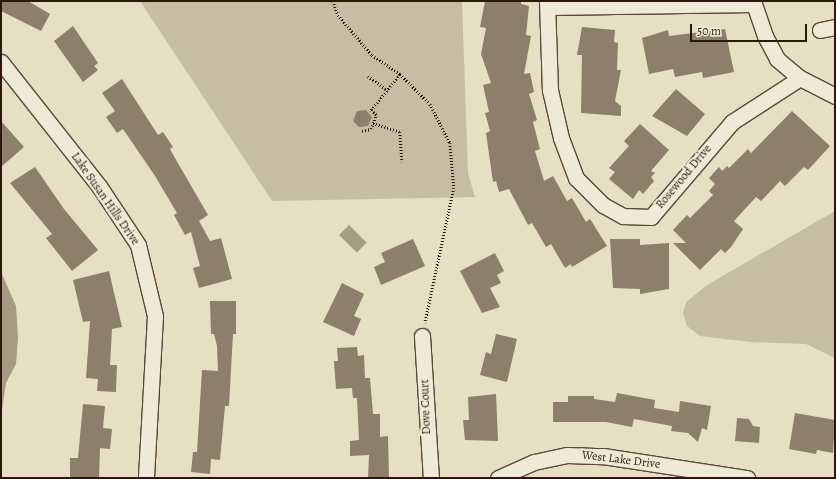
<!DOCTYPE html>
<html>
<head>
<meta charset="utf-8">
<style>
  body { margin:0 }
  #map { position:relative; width:836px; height:479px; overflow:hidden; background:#e6dfc3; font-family:Alegreya,serif }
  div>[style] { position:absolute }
  .green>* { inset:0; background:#c7bda4 }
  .water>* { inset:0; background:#a79b84; transform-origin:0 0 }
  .building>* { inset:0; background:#8d7f6b }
  .path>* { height:2.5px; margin-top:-1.25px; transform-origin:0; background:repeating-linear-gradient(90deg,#2d160b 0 1px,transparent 0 3px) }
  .roads { filter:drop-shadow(1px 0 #5b4839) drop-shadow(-1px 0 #5b4839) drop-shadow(0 1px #5b4839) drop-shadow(0 -1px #5b4839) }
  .street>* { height:15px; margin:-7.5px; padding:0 7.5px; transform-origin:7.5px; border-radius:7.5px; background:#efead8 }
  span { translate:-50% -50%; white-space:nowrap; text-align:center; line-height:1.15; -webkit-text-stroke:4px #efead8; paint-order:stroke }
  .street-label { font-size:12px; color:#2d160b }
  .frame { position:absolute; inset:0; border:2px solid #2d160b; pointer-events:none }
  .scale { position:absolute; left:690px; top:24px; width:117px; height:18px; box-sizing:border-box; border:2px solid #2d160b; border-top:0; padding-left:5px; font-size:12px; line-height:14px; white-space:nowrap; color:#2d160b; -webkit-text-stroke:3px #efead8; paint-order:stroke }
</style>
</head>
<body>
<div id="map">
  <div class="green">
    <div style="clip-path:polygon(140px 1px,462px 1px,468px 173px,475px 197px,272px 201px)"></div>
    <div style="clip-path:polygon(835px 211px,835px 358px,806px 344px,750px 342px,700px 336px,687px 326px,683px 313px,686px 302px,707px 285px)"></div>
  </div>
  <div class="water">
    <div style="left:349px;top:225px;width:25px;height:14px;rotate:45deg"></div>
    <div style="clip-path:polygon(1px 272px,16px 306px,18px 338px,16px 364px,6px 383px,1px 417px)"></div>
  </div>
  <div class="building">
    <div style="clip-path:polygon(1px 1px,28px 1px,50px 14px,41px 31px,1px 11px)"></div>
    <div style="clip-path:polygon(485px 1px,521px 1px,521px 4px,529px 6px,526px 35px,531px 36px,524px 74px,530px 73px,534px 92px,529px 94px,537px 120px,533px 122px,540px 149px,535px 151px,544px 181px,553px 176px,567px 201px,572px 198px,586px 222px,590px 219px,607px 246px,572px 267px,571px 264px,565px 268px,551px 244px,546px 247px,532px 223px,528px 225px,509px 189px,499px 192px,496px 181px,493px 182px,486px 133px,490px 131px,485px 113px,489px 112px,483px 85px,491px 83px,481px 54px,486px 28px,480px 27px)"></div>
    <div style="clip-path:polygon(73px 26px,98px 63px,94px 66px,98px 70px,83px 82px,54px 41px)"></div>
    <div style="clip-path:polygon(582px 27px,615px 30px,614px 42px,618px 43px,617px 70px,621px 70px,615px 101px,621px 106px,621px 116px,581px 113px,582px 55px,577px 55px)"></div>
    <div style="clip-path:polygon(725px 29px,734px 72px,703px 78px,702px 72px,675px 77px,673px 69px,649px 74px,642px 38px,668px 30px,669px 36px)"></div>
    <div style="clip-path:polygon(122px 79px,158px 135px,163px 132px,173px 147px,170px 149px,175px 158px,208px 215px,199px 221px,210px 241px,221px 238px,232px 279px,199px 288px,193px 268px,200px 266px,191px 232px,185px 235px,174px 215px,177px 213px,155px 176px,123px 129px,117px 133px,106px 117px,115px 111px,102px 93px)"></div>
    <div style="clip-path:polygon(676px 89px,705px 114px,687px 136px,652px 116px)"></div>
    <div style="clip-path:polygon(366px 110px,372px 117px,368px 126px,359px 127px,353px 121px,357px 111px)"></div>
    <div style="clip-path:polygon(792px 111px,830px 146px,808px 170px,804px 167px,785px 186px,780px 181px,761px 201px,756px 197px,734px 221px,743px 229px,731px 247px,725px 253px,721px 249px,700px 270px,673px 243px,686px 243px,673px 230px,687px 215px,690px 218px,713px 195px,709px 191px,715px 184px,709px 178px,719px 167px,722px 171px,727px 166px,729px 168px,748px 149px,751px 153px)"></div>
    <div style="clip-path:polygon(1px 121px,24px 147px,1px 167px)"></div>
    <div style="clip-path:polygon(640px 124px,669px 150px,651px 171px,655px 173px,651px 177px,654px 181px,643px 194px,639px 190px,633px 199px,609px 179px,615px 172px,609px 168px,629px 146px,624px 141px)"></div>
    <div style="clip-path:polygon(35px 167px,64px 209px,98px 250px,72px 271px,46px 238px,52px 234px,10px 183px)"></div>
    <div style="clip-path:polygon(413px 239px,425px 266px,381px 285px,374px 267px,385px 262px,381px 253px)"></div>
    <div style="clip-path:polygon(610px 239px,640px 239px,640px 245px,669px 243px,669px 289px,640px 294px,640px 289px,613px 288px)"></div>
    <div style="clip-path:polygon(495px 253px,504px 271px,497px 275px,501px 283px,490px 288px,500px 307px,482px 313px,460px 271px)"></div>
    <div style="clip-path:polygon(109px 271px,122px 327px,112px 329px,110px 365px,117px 365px,116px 392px,97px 391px,98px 379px,86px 378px,90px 321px,83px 322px,73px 280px)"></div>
    <div style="clip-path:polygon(342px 283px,364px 294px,354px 316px,361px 319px,354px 336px,323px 322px)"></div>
    <div style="clip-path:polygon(210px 301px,236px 301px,236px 334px,233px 334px,229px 406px,225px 406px,220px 460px,211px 459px,210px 474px,191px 472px,193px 452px,197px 452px,202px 370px,218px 371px,217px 346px,214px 334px,211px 334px)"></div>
    <div style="clip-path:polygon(496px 334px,517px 339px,507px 382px,480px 375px,486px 352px,491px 354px)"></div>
    <div style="clip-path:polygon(357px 347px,358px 356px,364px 355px,365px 378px,370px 378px,373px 414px,380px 414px,380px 437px,388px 436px,389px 478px,368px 478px,369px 455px,350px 456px,350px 441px,359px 440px,357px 398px,353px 398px,352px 388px,336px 389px,334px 361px,338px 361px,337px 348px)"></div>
    <div style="clip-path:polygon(617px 393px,655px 400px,654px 408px,679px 412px,680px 401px,711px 406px,707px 430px,702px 428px,698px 442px,688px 433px,671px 431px,672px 426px,634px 419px,632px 427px,606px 422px,553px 422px,553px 402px,568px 402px,568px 396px,594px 396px,594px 399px,615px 402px)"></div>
    <div style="clip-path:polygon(496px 394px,498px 441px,465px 440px,463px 420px,469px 420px,468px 397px)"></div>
    <div style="clip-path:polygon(83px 404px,105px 406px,103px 428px,112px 429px,110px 449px,100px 448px,99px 478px,70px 478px,70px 458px,78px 458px)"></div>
    <div style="clip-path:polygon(795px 413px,835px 420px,833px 453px,817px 450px,816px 454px,789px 449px)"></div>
    <div style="clip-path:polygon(737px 418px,749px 419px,753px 426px,760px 427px,759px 443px,735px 441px)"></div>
  </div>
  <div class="path">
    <div style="left:333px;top:1px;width:15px;rotate:70deg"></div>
    <div style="left:338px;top:15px;width:52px;rotate:49.6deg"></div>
    <div style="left:372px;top:55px;width:34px;rotate:34deg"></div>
    <div style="left:400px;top:74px;width:42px;rotate:45deg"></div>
    <div style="left:430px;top:104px;width:44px;rotate:62.9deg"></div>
    <div style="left:450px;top:143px;width:45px;rotate:84.9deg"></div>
    <div style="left:454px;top:188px;width:138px;rotate:102.1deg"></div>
    <div style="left:368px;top:76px;width:24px;rotate:36deg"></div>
    <div style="left:373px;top:123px;width:28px;rotate:18deg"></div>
    <div style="left:400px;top:132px;width:30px;rotate:86deg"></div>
    <div style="left:362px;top:131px;width:9px;rotate:-13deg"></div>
    <div style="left:371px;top:129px;width:15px;rotate:-70deg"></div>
    <div style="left:376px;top:115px;width:7px;rotate:-135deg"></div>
    <div style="left:371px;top:110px;width:46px;rotate:-51.1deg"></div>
  </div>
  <div class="roads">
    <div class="street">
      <div style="left:547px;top:1px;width:89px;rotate:88.1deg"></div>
      <div style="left:550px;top:90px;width:49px;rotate:77.1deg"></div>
      <div style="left:561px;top:138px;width:43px;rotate:69.4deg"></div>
      <div style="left:576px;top:178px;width:38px;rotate:45deg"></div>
      <div style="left:603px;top:205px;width:23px;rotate:29deg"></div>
      <div style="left:623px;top:216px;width:28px;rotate:2deg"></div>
      <div style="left:651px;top:217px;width:125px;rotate:-49.5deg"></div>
      <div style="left:732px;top:122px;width:81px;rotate:-32.9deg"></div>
      <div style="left:753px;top:1px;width:37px;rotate:71deg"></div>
      <div style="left:765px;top:36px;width:26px;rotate:62deg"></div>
      <div style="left:777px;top:59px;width:30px;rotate:40deg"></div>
      <div style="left:800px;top:78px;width:39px;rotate:27deg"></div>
      <div style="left:548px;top:7px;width:206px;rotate:-0.8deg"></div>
      <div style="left:820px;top:30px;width:15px;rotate:-11deg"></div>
      <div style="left:1px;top:62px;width:158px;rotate:51.7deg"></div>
      <div style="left:99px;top:186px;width:71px;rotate:56.5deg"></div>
      <div style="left:138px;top:245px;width:73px;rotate:76.5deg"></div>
      <div style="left:155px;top:316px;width:162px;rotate:93.2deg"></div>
      <div style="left:422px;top:336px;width:142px;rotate:86.4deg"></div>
      <div style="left:498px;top:478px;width:39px;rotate:-24deg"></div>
      <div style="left:534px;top:462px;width:34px;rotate:-12deg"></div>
      <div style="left:567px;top:455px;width:36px;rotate:2deg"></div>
      <div style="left:603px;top:456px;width:146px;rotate:8.7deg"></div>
    </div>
  </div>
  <div class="street-label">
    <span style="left:684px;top:177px;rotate:-50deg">Rosewood Drive</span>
    <span style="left:105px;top:199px;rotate:55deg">Lake Susan Hills Drive</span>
    <span style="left:426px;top:407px;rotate:-92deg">Dove Court</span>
    <span style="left:621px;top:460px;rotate:7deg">West Lake Drive</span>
  </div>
  <div class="frame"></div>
  <div class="scale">50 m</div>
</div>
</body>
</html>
